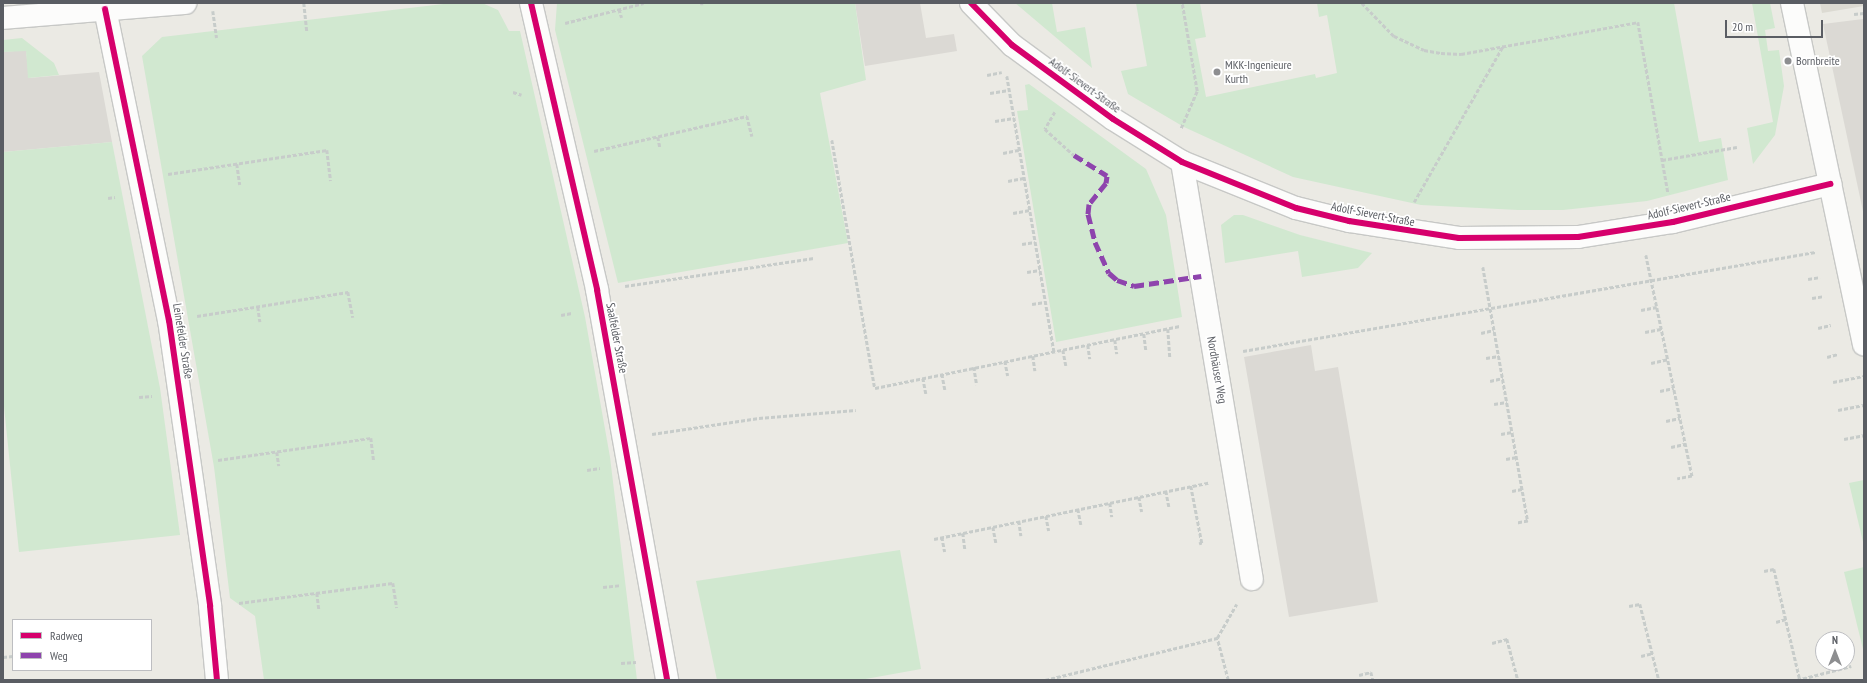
<!DOCTYPE html>
<html>
<head>
<meta charset="utf-8">
<style>
  body { margin:0 }
  #map { position:relative; width:1867px; height:683px; overflow:hidden; background:#ebeae4; font-family:"PT Sans Narrow",sans-serif }
  div>[style] { position:absolute }
  .industrial>* { inset:0; background:#dbd9d4 }
  .education>* { inset:0; background:#dcdad2 }
  .green>* { inset:0; background:#d1e8d0 }
  .path>* { height:2.5px; margin-top:-1.25px; transform-origin:0; background:repeating-linear-gradient(90deg,#c7ccca 0 4px,transparent 0 6px) }
  .roads { filter:drop-shadow(1px 0 #c7c8c6) drop-shadow(-1px 0 #c7c8c6) drop-shadow(0 1px #c7c8c6) drop-shadow(0 -1px #c7c8c6) }
  .minor>* { height:22px; margin:-11px; padding:0 11px; transform-origin:11px; border-radius:11px; background:#fcfcfb }
  .quiet>* { height:5px; margin-top:-2.5px; transform-origin:0; background:repeating-linear-gradient(90deg,#8e44ad 0 10px,transparent 0 15px) }
  .cycleway>* { height:6px; margin:-3px; padding:0 3px; transform-origin:3px; border-radius:3px; background:#d6006c }
  .dots>* { width:11px; height:11px; translate:-50% -50%; box-sizing:border-box; border:2px solid #fff; border-radius:50% }
  span { translate:-50% -50%; white-space:nowrap; text-align:center; line-height:1.15; -webkit-text-stroke:3.5px #fff; paint-order:stroke }
  .poi-label { font-size:12px; color:#5a5d63 }
  .left { translate:0 -50%; text-align:left }
  .street-label { font-size:12px; color:#5a5d63 }
  .frame { position:absolute; inset:0; border:4px solid #5a5d63; pointer-events:none }
  .legend { position:absolute; left:12px; top:619px; width:140px; height:52px; box-sizing:border-box; background:#fff; border:1px solid #bdbec1; margin:0; padding:5px 7px; list-style:none; font-size:12px; color:#5a5d63 }
  .legend li { display:flex; align-items:center; gap:8px; height:20px }
  .legend b { width:20px; border:1px solid #bdbec1 }
  .north { position:absolute; left:1815px; top:631px; width:40px; height:40px; box-sizing:border-box; background:#fff; border:1px solid #bdbec1; border-radius:50%; rotate:0deg; font-size:11px; font-weight:700; line-height:16px; text-align:center; color:#5a5d63 }
  .north::after { content:''; display:block; margin:auto; width:14px; height:18px; background:#8d8e90; clip-path:polygon(50% 0,100% 100%,50% 72%,0 100%) }
  .scale { position:absolute; left:1725px; top:20px; width:98px; height:18px; box-sizing:border-box; border:2px solid #5a5d63; border-top:0; padding-left:5px; font-size:12px; line-height:14px; white-space:nowrap; color:#5a5d63; -webkit-text-stroke:3px #fff; paint-order:stroke }
</style>
</head>
<body>
<div id="map">
  <div class="industrial">
    <div style="clip-path:polygon(855px 3px,920px 3px,926px 38px,954px 34px,957px 51px,865px 66px)"></div>
    <div style="clip-path:polygon(1863px 19px,1864px 24px,1864px 216px,1823px 24px)"></div>
    <div style="clip-path:polygon(26px 50px,29px 78px,99px 72px,112px 142px,3px 152px,3px 52px)"></div>
    <div style="clip-path:polygon(1311px 345px,1315px 371px,1338px 367px,1378px 602px,1289px 617px,1244px 357px)"></div>
  </div>
  <div class="education">
    <div style="clip-path:polygon(1820px 3px,1864px 3px,1864px 6px,1822px 13px)"></div>
  </div>
  <div class="green">
    <div style="clip-path:polygon(452px 3px,482px 3px,498px 10px,509px 31px,520px 31px,585px 317px,610px 457px,637px 680px,264px 680px,255px 616px,230px 598px,214px 467px,142px 56px,162px 37px)"></div>
    <div style="clip-path:polygon(557px 3px,855px 3px,866px 80px,820px 93px,848px 243px,618px 283px,555px 30px)"></div>
    <div style="clip-path:polygon(1015px 3px,1052px 3px,1057px 32px,1085px 27px,1092px 68px)"></div>
    <div style="clip-path:polygon(1136px 3px,1200px 3px,1206px 37px,1195px 39px,1206px 97px,1315px 74px,1316px 78px,1337px 73px,1327px 15px,1319px 17px,1317px 3px,1674px 3px,1699px 142px,1721px 138px,1728px 180px,1647px 201px,1563px 210px,1518px 210px,1421px 205px,1293px 177px,1184px 127px,1128px 94px,1121px 71px,1147px 66px)"></div>
    <div style="clip-path:polygon(1752px 3px,1770px 3px,1775px 28px,1765px 30px,1768px 51px,1779px 50px,1784px 86px,1775px 135px,1753px 164px,1747px 128px,1773px 122px)"></div>
    <div style="clip-path:polygon(22px 38px,54px 63px,59px 75px,28px 78px,26px 51px,3px 52px,3px 40px)"></div>
    <div style="clip-path:polygon(1029px 84px,1146px 169px,1166px 215px,1182px 317px,1056px 342px,1017px 111px,1028px 110px,1025px 85px)"></div>
    <div style="clip-path:polygon(112px 142px,160px 388px,180px 535px,19px 552px,3px 397px,3px 152px)"></div>
    <div style="clip-path:polygon(1234px 215px,1243px 215px,1300px 235px,1372px 253px,1358px 268px,1302px 277px,1298px 251px,1225px 263px,1221px 225px)"></div>
    <div style="clip-path:polygon(1864px 480px,1864px 546px,1849px 483px)"></div>
    <div style="clip-path:polygon(900px 550px,921px 669px,860px 680px,717px 680px,696px 581px)"></div>
    <div style="clip-path:polygon(1864px 567px,1864px 653px,1844px 572px)"></div>
  </div>
  <div class="path">
    <div style="left:304px;top:3px;width:28px;rotate:84deg"></div>
    <div style="left:702px;top:3px;width:2px;rotate:90deg"></div>
    <div style="left:1362px;top:3px;width:46px;rotate:45.9deg"></div>
    <div style="left:1394px;top:36px;width:33px;rotate:25deg"></div>
    <div style="left:1424px;top:50px;width:17px;rotate:10deg"></div>
    <div style="left:1441px;top:53px;width:20px;rotate:3deg"></div>
    <div style="left:1461px;top:54px;width:180px;rotate:-10.2deg"></div>
    <div style="left:1638px;top:22px;width:174px;rotate:80deg"></div>
    <div style="left:619px;top:9px;width:9px;rotate:72deg"></div>
    <div style="left:213px;top:11px;width:27px;rotate:82deg"></div>
    <div style="left:1854px;top:14px;width:10px;rotate:-6deg"></div>
    <div style="left:565px;top:23px;width:81px;rotate:-14.2deg"></div>
    <div style="left:987px;top:75px;width:15px;rotate:-11deg"></div>
    <div style="left:1007px;top:76px;width:280px;rotate:80.3deg"></div>
    <div style="left:513px;top:92px;width:9px;rotate:18deg"></div>
    <div style="left:990px;top:93px;width:19px;rotate:-9deg"></div>
    <div style="left:1055px;top:112px;width:20px;rotate:120deg"></div>
    <div style="left:1045px;top:129px;width:39px;rotate:42deg"></div>
    <div style="left:995px;top:121px;width:19px;rotate:-9deg"></div>
    <div style="left:1181px;top:128px;width:40px;rotate:-66.6deg"></div>
    <div style="left:1197px;top:91px;width:89px;rotate:-99.7deg"></div>
    <div style="left:658px;top:137px;width:10px;rotate:79deg"></div>
    <div style="left:832px;top:140px;width:252px;rotate:80.2deg"></div>
    <div style="left:875px;top:388px;width:311px;rotate:-11.5deg"></div>
    <div style="left:594px;top:151px;width:157px;rotate:-12.9deg"></div>
    <div style="left:747px;top:116px;width:21px;rotate:76deg"></div>
    <div style="left:1003px;top:153px;width:16px;rotate:-11deg"></div>
    <div style="left:1662px;top:160px;width:76px;rotate:-9.8deg"></div>
    <div style="left:237px;top:164px;width:21px;rotate:82deg"></div>
    <div style="left:168px;top:174px;width:161px;rotate:-8.6deg"></div>
    <div style="left:327px;top:150px;width:31px;rotate:83deg"></div>
    <div style="left:1008px;top:181px;width:16px;rotate:-11deg"></div>
    <div style="left:108px;top:198px;width:7px;rotate:-8deg"></div>
    <div style="left:1414px;top:202px;width:180px;rotate:-60.3deg"></div>
    <div style="left:1013px;top:213px;width:17px;rotate:-10deg"></div>
    <div style="left:1022px;top:244px;width:13px;rotate:-9deg"></div>
    <div style="left:1646px;top:255px;width:226px;rotate:78.2deg"></div>
    <div style="left:1692px;top:476px;width:15px;rotate:169deg"></div>
    <div style="left:1483px;top:267px;width:258px;rotate:80deg"></div>
    <div style="left:1528px;top:521px;width:11px;rotate:170deg"></div>
    <div style="left:1027px;top:272px;width:13px;rotate:-9deg"></div>
    <div style="left:1808px;top:279px;width:12px;rotate:-9deg"></div>
    <div style="left:625px;top:286px;width:191px;rotate:-8.4deg"></div>
    <div style="left:1812px;top:298px;width:12px;rotate:-9deg"></div>
    <div style="left:1032px;top:304px;width:13px;rotate:-9deg"></div>
    <div style="left:258px;top:307px;width:15px;rotate:82deg"></div>
    <div style="left:1641px;top:310px;width:16px;rotate:-11deg"></div>
    <div style="left:561px;top:315px;width:11px;rotate:-10deg"></div>
    <div style="left:197px;top:316px;width:153px;rotate:-9deg"></div>
    <div style="left:348px;top:292px;width:26px;rotate:79deg"></div>
    <div style="left:1818px;top:328px;width:13px;rotate:-13deg"></div>
    <div style="left:1168px;top:329px;width:29px;rotate:86deg"></div>
    <div style="left:1645px;top:332px;width:16px;rotate:-11deg"></div>
    <div style="left:1481px;top:333px;width:13px;rotate:-13deg"></div>
    <div style="left:1144px;top:334px;width:16px;rotate:83deg"></div>
    <div style="left:1115px;top:340px;width:14px;rotate:82deg"></div>
    <div style="left:1088px;top:345px;width:14px;rotate:82deg"></div>
    <div style="left:1063px;top:350px;width:16px;rotate:79deg"></div>
    <div style="left:1243px;top:351px;width:581px;rotate:-9.82deg"></div>
    <div style="left:1033px;top:356px;width:15px;rotate:82deg"></div>
    <div style="left:1827px;top:357px;width:11px;rotate:-15deg"></div>
    <div style="left:1486px;top:358px;width:13px;rotate:-9deg"></div>
    <div style="left:1005px;top:361px;width:15px;rotate:79deg"></div>
    <div style="left:1651px;top:363px;width:17px;rotate:-13deg"></div>
    <div style="left:974px;top:367px;width:18px;rotate:81deg"></div>
    <div style="left:942px;top:374px;width:16px;rotate:79deg"></div>
    <div style="left:923px;top:378px;width:16px;rotate:79deg"></div>
    <div style="left:1490px;top:381px;width:13px;rotate:-13deg"></div>
    <div style="left:1833px;top:382px;width:32px;rotate:-11deg"></div>
    <div style="left:1660px;top:391px;width:14px;rotate:-12deg"></div>
    <div style="left:139px;top:397px;width:13px;rotate:-4deg"></div>
    <div style="left:1494px;top:404px;width:13px;rotate:-9deg"></div>
    <div style="left:1838px;top:410px;width:26px;rotate:-11deg"></div>
    <div style="left:1666px;top:421px;width:14px;rotate:-12deg"></div>
    <div style="left:652px;top:434px;width:108px;rotate:-8.5deg"></div>
    <div style="left:759px;top:418px;width:97px;rotate:-4.7deg"></div>
    <div style="left:1501px;top:434px;width:11px;rotate:-10deg"></div>
    <div style="left:1844px;top:439px;width:20px;rotate:-11deg"></div>
    <div style="left:1671px;top:447px;width:14px;rotate:-12deg"></div>
    <div style="left:277px;top:452px;width:14px;rotate:82deg"></div>
    <div style="left:1506px;top:459px;width:11px;rotate:-10deg"></div>
    <div style="left:218px;top:460px;width:155px;rotate:-8.2deg"></div>
    <div style="left:371px;top:438px;width:23px;rotate:83deg"></div>
    <div style="left:587px;top:470px;width:13px;rotate:-9deg"></div>
    <div style="left:1191px;top:486px;width:58px;rotate:79.1deg"></div>
    <div style="left:1202px;top:543px;width:3px;rotate:162deg"></div>
    <div style="left:1166px;top:491px;width:16px;rotate:79deg"></div>
    <div style="left:1512px;top:491px;width:10px;rotate:-11deg"></div>
    <div style="left:1139px;top:497px;width:15px;rotate:79deg"></div>
    <div style="left:1110px;top:503px;width:14px;rotate:82deg"></div>
    <div style="left:1078px;top:509px;width:16px;rotate:79deg"></div>
    <div style="left:1046px;top:516px;width:15px;rotate:79deg"></div>
    <div style="left:1019px;top:521px;width:15px;rotate:82deg"></div>
    <div style="left:993px;top:527px;width:16px;rotate:79deg"></div>
    <div style="left:963px;top:533px;width:16px;rotate:83deg"></div>
    <div style="left:942px;top:537px;width:15px;rotate:79deg"></div>
    <div style="left:934px;top:539px;width:280px;rotate:-11.6deg"></div>
    <div style="left:1764px;top:571px;width:10px;rotate:-11deg"></div>
    <div style="left:1774px;top:569px;width:114px;rotate:76.8deg"></div>
    <div style="left:603px;top:587px;width:18px;rotate:-6deg"></div>
    <div style="left:317px;top:593px;width:17px;rotate:83deg"></div>
    <div style="left:239px;top:603px;width:155px;rotate:-7.4deg"></div>
    <div style="left:393px;top:583px;width:25px;rotate:81deg"></div>
    <div style="left:1629px;top:606px;width:11px;rotate:-10deg"></div>
    <div style="left:1640px;top:604px;width:78px;rotate:76deg"></div>
    <div style="left:1776px;top:622px;width:10px;rotate:-17deg"></div>
    <div style="left:1492px;top:643px;width:16px;rotate:-15deg"></div>
    <div style="left:1507px;top:639px;width:42px;rotate:75deg"></div>
    <div style="left:1641px;top:656px;width:12px;rotate:-14deg"></div>
    <div style="left:3px;top:657px;width:10px;rotate:-6deg"></div>
    <div style="left:621px;top:663px;width:15px;rotate:-4deg"></div>
    <div style="left:1359px;top:675px;width:12px;rotate:-14deg"></div>
    <div style="left:1371px;top:672px;width:8px;rotate:76deg"></div>
    <div style="left:1045px;top:680px;width:177px;rotate:-13.7deg"></div>
    <div style="left:1228px;top:680px;width:43px;rotate:-104.7deg"></div>
    <div style="left:1217px;top:638px;width:39px;rotate:-60deg"></div>
    <div style="left:1797px;top:680px;width:56px;rotate:-14.5deg"></div>
  </div>
  <div class="roads">
    <div class="minor">
      <div style="left:531px;top:3px;width:294px;rotate:77deg"></div>
      <div style="left:597px;top:290px;width:396px;rotate:79.8deg"></div>
      <div style="left:971px;top:3px;width:59px;rotate:45.7deg"></div>
      <div style="left:1012px;top:45px;width:125px;rotate:36.2deg"></div>
      <div style="left:1113px;top:119px;width:81px;rotate:31.9deg"></div>
      <div style="left:1182px;top:162px;width:123px;rotate:22deg"></div>
      <div style="left:1296px;top:208px;width:55px;rotate:13.8deg"></div>
      <div style="left:1349px;top:221px;width:111px;rotate:8.8deg"></div>
      <div style="left:1459px;top:238px;width:119px;rotate:-0.5deg"></div>
      <div style="left:1578px;top:237px;width:96px;rotate:-9deg"></div>
      <div style="left:1673px;top:222px;width:162px;rotate:-13.6deg"></div>
      <div style="left:1792px;top:3px;width:349px;rotate:78.1deg"></div>
      <div style="left:105px;top:9px;width:318px;rotate:78.4deg"></div>
      <div style="left:169px;top:320px;width:289px;rotate:81.8deg"></div>
      <div style="left:210px;top:606px;width:74px;rotate:84.6deg"></div>
      <div style="left:3px;top:18px;width:183px;rotate:-4.7deg"></div>
      <div style="left:1182px;top:162px;width:423px;rotate:80.5deg"></div>
    </div>
  </div>
  <div class="quiet">
    <div style="left:1074px;top:155px;width:39px;rotate:32deg"></div>
    <div style="left:1107px;top:176px;width:7px;rotate:98deg"></div>
    <div style="left:1106px;top:183px;width:27px;rotate:129deg"></div>
    <div style="left:1089px;top:204px;width:10px;rotate:96deg"></div>
    <div style="left:1088px;top:214px;width:29px;rotate:76deg"></div>
    <div style="left:1095px;top:242px;width:34px;rotate:66deg"></div>
    <div style="left:1109px;top:273px;width:11px;rotate:41deg"></div>
    <div style="left:1117px;top:280px;width:18px;rotate:19deg"></div>
    <div style="left:1134px;top:286px;width:68px;rotate:-8.5deg"></div>
  </div>
  <div class="cycleway">
    <div style="left:531px;top:3px;width:294px;rotate:77deg"></div>
    <div style="left:597px;top:290px;width:396px;rotate:79.8deg"></div>
    <div style="left:971px;top:3px;width:59px;rotate:45.7deg"></div>
    <div style="left:1012px;top:45px;width:125px;rotate:36.2deg"></div>
    <div style="left:1113px;top:119px;width:81px;rotate:31.9deg"></div>
    <div style="left:1182px;top:162px;width:123px;rotate:22deg"></div>
    <div style="left:1296px;top:208px;width:55px;rotate:13.8deg"></div>
    <div style="left:1349px;top:221px;width:111px;rotate:8.8deg"></div>
    <div style="left:1459px;top:238px;width:119px;rotate:-0.5deg"></div>
    <div style="left:1578px;top:237px;width:96px;rotate:-9deg"></div>
    <div style="left:1673px;top:222px;width:162px;rotate:-13.6deg"></div>
    <div style="left:105px;top:9px;width:318px;rotate:78.4deg"></div>
    <div style="left:169px;top:320px;width:289px;rotate:81.8deg"></div>
    <div style="left:210px;top:606px;width:74px;rotate:84.6deg"></div>
  </div>
  <div class="dots">
    <div style="left:1788px;top:61px;background:#8d8e90"></div>
    <div style="left:1217px;top:72px;background:#8d8e90"></div>
  </div>
  <div class="poi-label">
    <span class="left" style="left:1796px;top:61px">Bornbreite</span>
    <span class="left" style="left:1225px;top:72px">MKK-Ingenieure<br>Kurth</span>
  </div>
  <div class="street-label">
    <span style="left:1085px;top:85px;rotate:36deg">Adolf-Sievert-Straße</span>
    <span style="left:1689px;top:206px;rotate:-13deg">Adolf-Sievert-Straße</span>
    <span style="left:1373px;top:214px;rotate:11deg">Adolf-Sievert-Straße</span>
    <span style="left:617px;top:338px;rotate:79deg">Saalfelder Straße</span>
    <span style="left:183px;top:341px;rotate:81deg">Leinefelder Straße</span>
    <span style="left:1217px;top:370px;rotate:80deg">Nordhäuser Weg</span>
  </div>
  <div class="frame"></div>
  <ul class="legend">
  <li><b style="height:5px;background:#d6006c"></b>Radweg</li>
  <li><b style="height:5px;background:#8e44ad"></b>Weg</li>
  </ul>
  <div class="north">N</div>
  <div class="scale">20 m</div>
</div>
</body>
</html>
